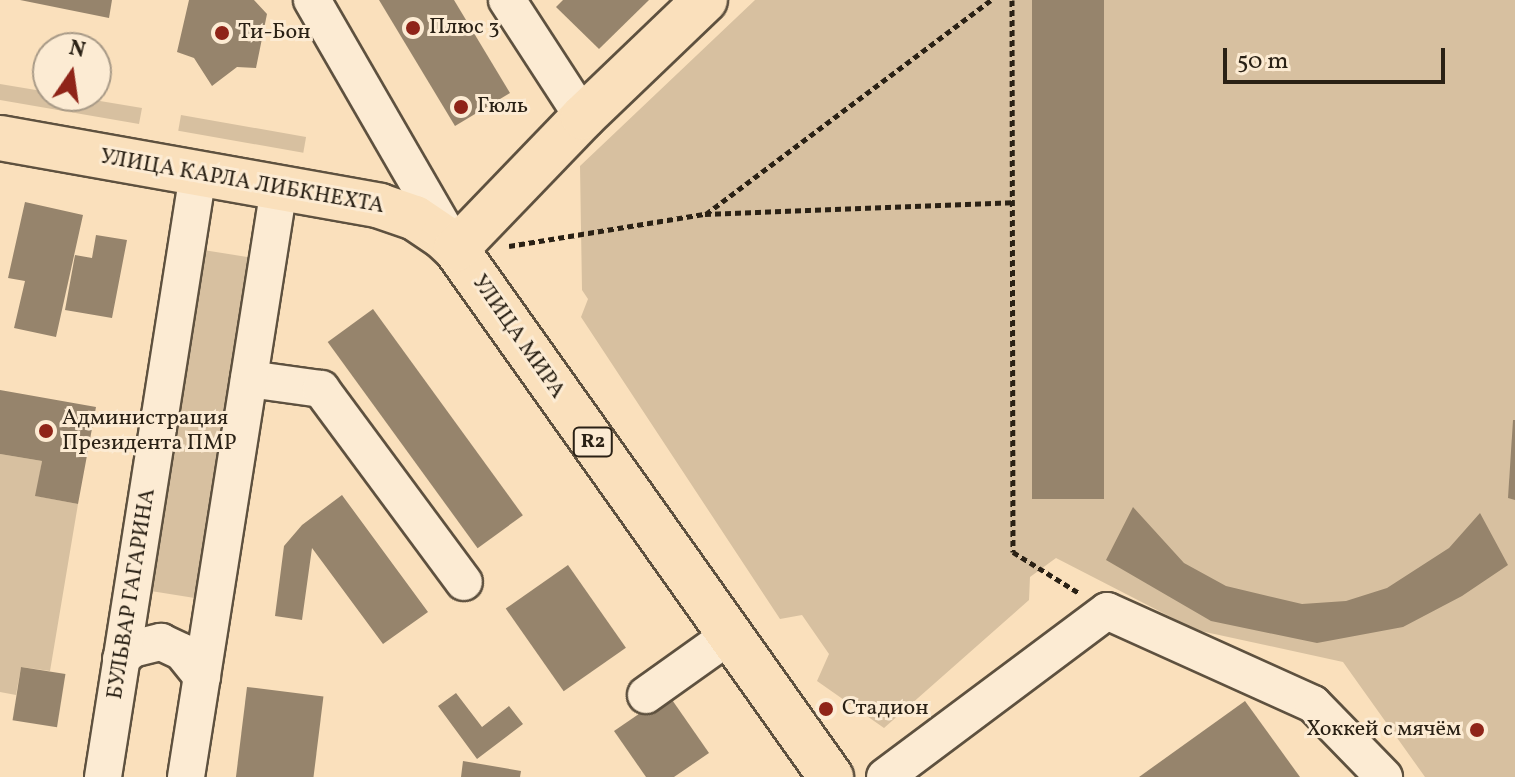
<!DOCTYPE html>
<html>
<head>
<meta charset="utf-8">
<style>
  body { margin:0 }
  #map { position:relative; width:1515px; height:777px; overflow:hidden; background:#fae0bc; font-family:Vollkorn,serif }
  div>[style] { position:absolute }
  .green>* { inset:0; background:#d7c0a0; transform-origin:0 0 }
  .building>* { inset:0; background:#96846c; transform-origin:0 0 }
  .path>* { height:5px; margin-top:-2.5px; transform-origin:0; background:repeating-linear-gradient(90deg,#2a2115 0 6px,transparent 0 10px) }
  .roads { filter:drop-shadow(2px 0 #5e513f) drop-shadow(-2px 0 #5e513f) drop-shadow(0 2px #5e513f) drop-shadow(0 -2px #5e513f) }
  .minor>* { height:36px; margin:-18px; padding:0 18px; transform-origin:18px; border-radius:18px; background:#fcebd3 }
  .major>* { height:44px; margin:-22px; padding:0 22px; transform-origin:22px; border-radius:22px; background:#fae0bc }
  .dots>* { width:22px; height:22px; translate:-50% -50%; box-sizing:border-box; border:4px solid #fcebd3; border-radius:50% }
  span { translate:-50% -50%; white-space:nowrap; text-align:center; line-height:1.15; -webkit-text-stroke:6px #fcebd3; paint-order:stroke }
  .shield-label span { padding:2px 6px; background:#fcebd3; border:2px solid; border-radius:6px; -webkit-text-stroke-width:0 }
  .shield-label { font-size:20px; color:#2a2115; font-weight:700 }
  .poi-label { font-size:22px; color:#2a2115 }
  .left { translate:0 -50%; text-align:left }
  .right { translate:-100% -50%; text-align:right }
  .street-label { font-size:22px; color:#2a2115 }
  .north { position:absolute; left:32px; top:32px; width:80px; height:80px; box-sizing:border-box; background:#fcebd3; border:2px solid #a89a87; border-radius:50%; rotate:13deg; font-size:22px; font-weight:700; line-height:32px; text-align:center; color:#2a2115 }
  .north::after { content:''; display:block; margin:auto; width:28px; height:36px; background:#8f2418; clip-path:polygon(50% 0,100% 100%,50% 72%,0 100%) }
  .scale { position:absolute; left:1223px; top:48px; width:222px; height:36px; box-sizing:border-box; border:4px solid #2a2115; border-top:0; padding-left:10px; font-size:24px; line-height:28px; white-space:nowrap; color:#2a2115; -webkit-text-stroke:6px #fcebd3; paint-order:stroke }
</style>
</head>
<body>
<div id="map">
  <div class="green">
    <div style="clip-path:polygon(755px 0,1515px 0,1515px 777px,1425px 777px,1343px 662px,1196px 630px,1056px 558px,1030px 577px,1029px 600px,884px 728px,817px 681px,829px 654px,802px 615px,780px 619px,581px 317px,588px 299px,582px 290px,580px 166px)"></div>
    <div style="clip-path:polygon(0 84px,48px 92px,48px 96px,70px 96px,142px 108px,139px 124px,0 100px)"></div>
    <div style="left:181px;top:115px;width:127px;height:16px;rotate:10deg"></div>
    <div style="left:197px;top:249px;width:57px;height:345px;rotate:9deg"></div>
    <div style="clip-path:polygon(0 454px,42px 461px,36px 496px,78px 504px,50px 671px,21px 667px,16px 695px,0 692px)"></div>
  </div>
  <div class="building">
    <div style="clip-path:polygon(20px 0,112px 0,109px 18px)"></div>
    <div style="clip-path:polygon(189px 0,254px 0,267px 14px,256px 68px,237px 67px,212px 86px,194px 58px,177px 52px)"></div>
    <div style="clip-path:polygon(379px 0,454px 0,510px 93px,455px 126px)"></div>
    <div style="clip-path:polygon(563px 0,649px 0,599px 49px,556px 7px)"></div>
    <div style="left:1032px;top:0;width:72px;height:499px"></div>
    <div style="clip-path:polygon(25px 202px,83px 215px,56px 337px,14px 328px,25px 281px,8px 278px)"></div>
    <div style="clip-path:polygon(96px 235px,127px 240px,112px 318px,65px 310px,75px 255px,92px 258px)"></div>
    <div style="left:373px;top:309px;width:255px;height:56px;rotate:54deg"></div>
    <div style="clip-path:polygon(0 390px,96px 407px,78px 504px,35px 496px,42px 461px,0 454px)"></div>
    <div style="clip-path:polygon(1513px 420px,1515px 420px,1515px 500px,1508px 498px)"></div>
    <div style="clip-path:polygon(342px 495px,428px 612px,383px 644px,312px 548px,302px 620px,275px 616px,284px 546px,302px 525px)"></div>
    <div style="clip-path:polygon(1133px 507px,1184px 563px,1226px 586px,1302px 604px,1346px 601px,1387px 588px,1449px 548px,1480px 513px,1508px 565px,1462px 596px,1403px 627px,1317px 643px,1211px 621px,1106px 560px)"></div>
    <div style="left:568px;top:565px;width:101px;height:76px;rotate:55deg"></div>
    <div style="left:21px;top:667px;width:45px;height:54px;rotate:9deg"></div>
    <div style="left:247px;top:687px;width:77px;height:91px;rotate:7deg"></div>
    <div style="clip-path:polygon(456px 693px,482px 727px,509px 706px,523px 724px,477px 759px,438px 706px)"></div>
    <div style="clip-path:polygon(668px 694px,709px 753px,674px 777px,646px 777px,614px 731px)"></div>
    <div style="clip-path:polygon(1245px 701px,1300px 777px,1139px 777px)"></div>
    <div style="clip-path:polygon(463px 761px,521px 771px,520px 777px,461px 777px)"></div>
  </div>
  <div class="path">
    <div style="left:1012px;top:0;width:552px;rotate:89.9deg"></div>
    <div style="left:1013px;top:552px;width:78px;rotate:31.8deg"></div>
    <div style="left:706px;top:214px;width:356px;rotate:-36.9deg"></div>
    <div style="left:509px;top:246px;width:199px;rotate:-9.3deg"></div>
    <div style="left:705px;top:214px;width:308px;rotate:-2.2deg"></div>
  </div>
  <div class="roads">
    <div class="minor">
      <div style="left:312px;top:0;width:278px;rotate:60deg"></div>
      <div style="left:507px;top:0;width:140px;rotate:57deg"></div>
      <div style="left:249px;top:379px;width:73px;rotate:7.9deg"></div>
      <div style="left:321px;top:389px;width:240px;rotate:53.5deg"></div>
      <div style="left:121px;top:659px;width:15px;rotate:-42deg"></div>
      <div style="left:132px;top:649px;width:30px;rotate:-14deg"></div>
      <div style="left:161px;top:642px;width:23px;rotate:25deg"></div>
      <div style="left:182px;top:652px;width:32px;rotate:51deg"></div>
      <div style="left:646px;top:695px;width:103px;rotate:-35.5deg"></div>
      <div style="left:103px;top:777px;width:610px;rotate:-81.05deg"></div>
      <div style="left:186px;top:777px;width:596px;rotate:-81.03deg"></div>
      <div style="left:885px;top:777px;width:277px;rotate:-36.8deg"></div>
      <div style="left:1107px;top:611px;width:226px;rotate:24.3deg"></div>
      <div style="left:1313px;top:704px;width:102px;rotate:45.8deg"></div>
    </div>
    <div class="major">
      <div style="left:0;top:138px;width:386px;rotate:10.1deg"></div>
      <div style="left:380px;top:206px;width:37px;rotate:19deg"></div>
      <div style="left:415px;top:218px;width:34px;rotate:34deg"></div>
      <div style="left:443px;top:237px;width:18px;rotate:43deg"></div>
      <div style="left:456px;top:249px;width:648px;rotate:54.62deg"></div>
      <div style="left:456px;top:249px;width:183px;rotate:-46.1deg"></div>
      <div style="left:583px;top:117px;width:169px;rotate:-43.8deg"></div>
    </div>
  </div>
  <div class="dots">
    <div style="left:413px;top:28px;background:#8f2418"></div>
    <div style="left:222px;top:33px;background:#8f2418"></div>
    <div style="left:461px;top:107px;background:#8f2418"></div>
    <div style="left:46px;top:431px;background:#8f2418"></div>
    <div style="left:826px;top:709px;background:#8f2418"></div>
    <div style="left:1477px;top:730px;background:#8f2418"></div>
  </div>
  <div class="shield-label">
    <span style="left:593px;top:442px">R2</span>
  </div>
  <div class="poi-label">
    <span class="left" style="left:429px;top:28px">Плюс 3</span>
    <span class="left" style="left:238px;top:33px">Ти-Бон</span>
    <span class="left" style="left:477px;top:107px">Гюль</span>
    <span class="left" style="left:62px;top:431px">Администрация<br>Президента ПМР</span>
    <span class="left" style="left:842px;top:709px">Стадион</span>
    <span class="right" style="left:1461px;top:730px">Хоккей с мячём</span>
  </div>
  <div class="street-label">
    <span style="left:242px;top:182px;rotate:10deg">УЛИЦА КАРЛА ЛИБКНЕХТА</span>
    <span style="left:518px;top:337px;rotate:55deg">УЛИЦА МИРА</span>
    <span style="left:132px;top:594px;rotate:-81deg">БУЛЬВАР ГАГАРИНА</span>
  </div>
  <div class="north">N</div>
  <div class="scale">50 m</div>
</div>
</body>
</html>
